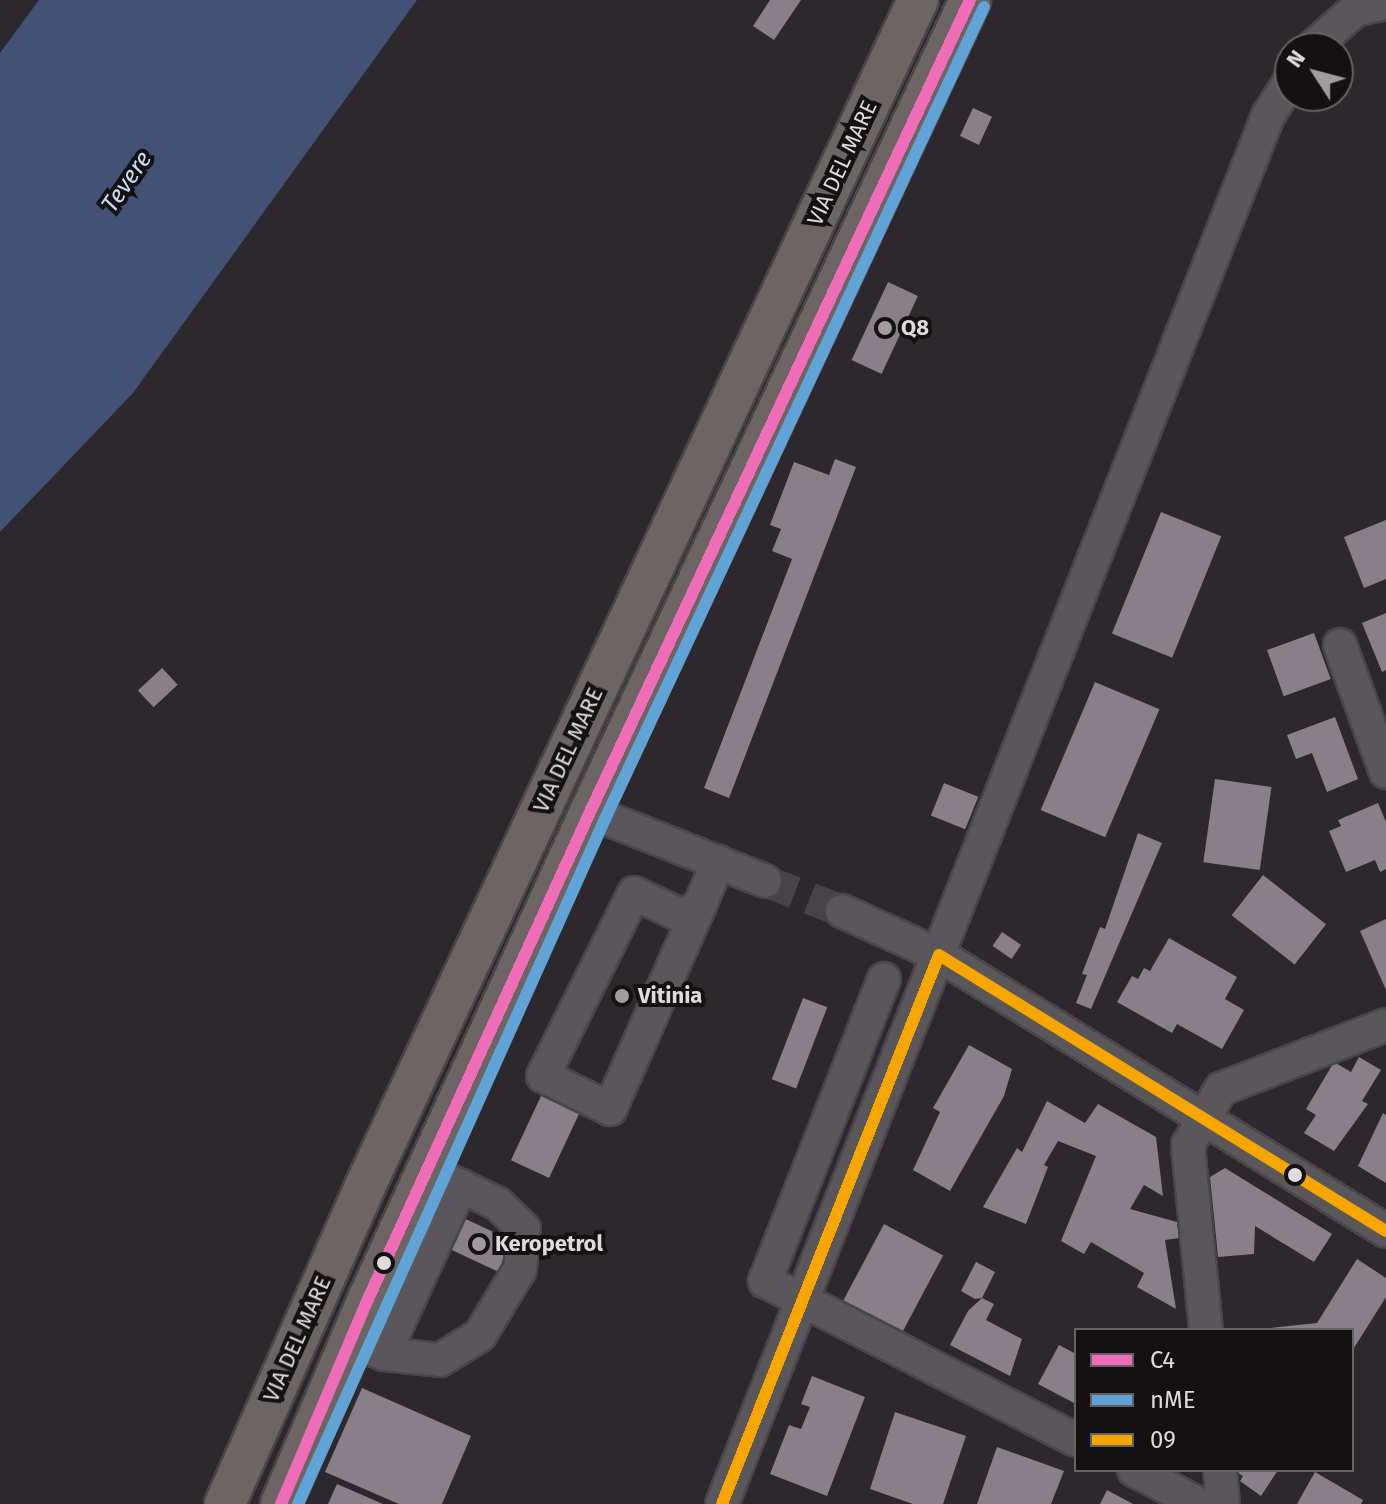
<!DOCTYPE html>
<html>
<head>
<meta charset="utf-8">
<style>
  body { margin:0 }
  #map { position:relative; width:1386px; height:1504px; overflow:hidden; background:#2c282c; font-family:"Fira Sans",sans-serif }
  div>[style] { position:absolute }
  .water>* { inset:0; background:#425275 }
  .building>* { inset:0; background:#897f88; transform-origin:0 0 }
  .minor-tunnel>* { height:32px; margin-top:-16px; transform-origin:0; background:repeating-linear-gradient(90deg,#474347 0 32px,transparent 0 48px) }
  .roads { filter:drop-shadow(2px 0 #484648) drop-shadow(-2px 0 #484648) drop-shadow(0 2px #484648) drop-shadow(0 -2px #484648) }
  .minor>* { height:32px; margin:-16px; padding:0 16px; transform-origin:16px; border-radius:16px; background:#595759 }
  .major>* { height:40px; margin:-20px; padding:0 20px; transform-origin:20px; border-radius:20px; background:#6c6563 }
  .bus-1>* { height:12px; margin:-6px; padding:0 6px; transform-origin:6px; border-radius:6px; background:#ee6db6 }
  .bus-2>* { height:12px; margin:-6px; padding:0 6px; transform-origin:6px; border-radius:6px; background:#60a4d7 }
  .bus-3>* { height:12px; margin:-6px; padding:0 6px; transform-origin:6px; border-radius:6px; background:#f7a600 }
  .dots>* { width:22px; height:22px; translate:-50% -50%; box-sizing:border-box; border:4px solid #141113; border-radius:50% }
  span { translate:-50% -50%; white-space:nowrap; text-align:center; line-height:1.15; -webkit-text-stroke:8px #141113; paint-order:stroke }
  .street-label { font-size:22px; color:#dedade }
  .poi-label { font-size:22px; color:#dedade; font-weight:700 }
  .left { translate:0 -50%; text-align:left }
  .water-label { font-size:24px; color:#ccd9f3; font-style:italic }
  .legend { position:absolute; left:1074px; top:1328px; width:280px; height:144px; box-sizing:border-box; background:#141113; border:2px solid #656164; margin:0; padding:10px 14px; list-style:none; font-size:24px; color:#dedade }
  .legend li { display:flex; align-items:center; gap:16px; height:40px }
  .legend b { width:40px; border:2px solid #656164 }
  .north { position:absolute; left:1274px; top:32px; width:80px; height:80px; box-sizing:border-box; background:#141113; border:2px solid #656164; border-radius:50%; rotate:306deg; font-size:22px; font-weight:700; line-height:32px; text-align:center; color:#dedade }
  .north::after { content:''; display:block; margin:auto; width:28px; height:36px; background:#a09ca0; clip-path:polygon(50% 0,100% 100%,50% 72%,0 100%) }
</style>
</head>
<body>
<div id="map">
  <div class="water">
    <div style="clip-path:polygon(39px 0,417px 0,133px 393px,0 532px,0 53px)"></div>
  </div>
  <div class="building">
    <div style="clip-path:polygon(770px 0,801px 0,774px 40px,753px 26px)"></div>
    <div style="left:973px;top:108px;width:21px;height:31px;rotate:25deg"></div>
    <div style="left:888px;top:282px;width:33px;height:86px;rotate:25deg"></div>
    <div style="clip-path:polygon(835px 459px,856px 467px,729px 798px,704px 788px,792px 559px,772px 551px,781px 529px,770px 525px,794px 462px,829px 475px)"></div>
    <div style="left:1161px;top:512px;width:65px;height:131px;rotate:22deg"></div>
    <div style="clip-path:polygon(1386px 520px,1386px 579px,1364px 588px,1344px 537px)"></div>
    <div style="clip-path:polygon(1386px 613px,1386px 670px,1382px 672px,1362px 623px)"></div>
    <div style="left:1314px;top:633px;width:49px;height:50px;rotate:70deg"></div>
    <div style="left:162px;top:668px;width:23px;height:33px;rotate:47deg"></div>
    <div style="left:1095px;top:682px;width:70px;height:139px;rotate:23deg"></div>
    <div style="clip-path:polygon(1335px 717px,1358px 779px,1327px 792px,1312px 753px,1296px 759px,1287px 735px)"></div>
    <div style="left:1215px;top:779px;width:57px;height:84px;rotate:8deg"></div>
    <div style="left:944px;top:783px;width:37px;height:35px;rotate:22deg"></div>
    <div style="clip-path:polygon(1378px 803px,1386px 822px,1386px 869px,1380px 872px,1375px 860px,1346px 872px,1329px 831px,1341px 826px,1338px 820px)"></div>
    <div style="clip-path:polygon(1138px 833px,1162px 843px,1091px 1009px,1076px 1003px,1087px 975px,1082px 974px,1100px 927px,1105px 929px)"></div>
    <div style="left:1263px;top:875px;width:80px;height:51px;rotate:38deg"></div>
    <div style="clip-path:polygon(1386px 919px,1386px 990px,1360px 931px)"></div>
    <div style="left:1002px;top:932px;width:23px;height:17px;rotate:34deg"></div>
    <div style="clip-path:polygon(1169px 938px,1237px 977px,1225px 999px,1244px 1010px,1222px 1049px,1177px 1024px,1172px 1033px,1117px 1002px,1132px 976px,1138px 979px,1144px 968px,1150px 971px)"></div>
    <div style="left:803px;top:998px;width:26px;height:87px;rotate:21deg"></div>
    <div style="clip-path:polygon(969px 1045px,1012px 1069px,1004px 1096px,950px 1191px,913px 1170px,940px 1112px,933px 1108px)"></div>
    <div style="clip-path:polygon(1359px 1057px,1381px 1070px,1362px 1101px,1368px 1104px,1334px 1151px,1304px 1133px,1316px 1115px,1306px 1109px,1334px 1062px,1351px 1072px)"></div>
    <div style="left:541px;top:1096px;width:42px;height:71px;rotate:25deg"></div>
    <div style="clip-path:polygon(1047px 1101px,1085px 1123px,1098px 1104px,1156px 1137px,1163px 1196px,1144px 1185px,1130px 1209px,1177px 1222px,1179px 1238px,1165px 1240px,1176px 1309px,1137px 1287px,1144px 1273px,1091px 1242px,1084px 1254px,1061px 1241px,1096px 1156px,1058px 1141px,1044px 1165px,1048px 1167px,1026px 1224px,983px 1207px,1017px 1148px,1022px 1152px)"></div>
    <div style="clip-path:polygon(1383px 1113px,1386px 1115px,1386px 1183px,1358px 1166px)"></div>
    <div style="clip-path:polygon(1225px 1168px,1332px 1234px,1314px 1262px,1255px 1226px,1254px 1254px,1218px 1257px,1210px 1177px)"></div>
    <div style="left:457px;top:1215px;width:64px;height:34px;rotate:25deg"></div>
    <div style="left:884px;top:1224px;width:67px;height:89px;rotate:28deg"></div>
    <div style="clip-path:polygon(1357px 1259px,1386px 1278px,1386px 1297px,1352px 1351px,1352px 1330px,1252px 1330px,1317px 1323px)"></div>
    <div style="clip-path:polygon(976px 1262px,995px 1272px,982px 1298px,975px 1299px,961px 1291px)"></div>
    <div style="clip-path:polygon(982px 1298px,994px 1304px,986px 1320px,1022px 1339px,1010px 1376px,950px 1345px,968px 1311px)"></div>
    <div style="clip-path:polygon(1059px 1345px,1076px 1354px,1076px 1404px,1038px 1384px)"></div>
    <div style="clip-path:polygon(812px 1376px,865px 1397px,827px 1496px,770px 1474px,789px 1425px,801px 1429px,810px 1407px,801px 1404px)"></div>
    <div style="clip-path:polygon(362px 1388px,471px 1436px,442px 1504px,399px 1504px,325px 1472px)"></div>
    <div style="clip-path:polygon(895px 1412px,966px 1436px,943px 1504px,913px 1504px,870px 1489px)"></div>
    <div style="clip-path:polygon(997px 1447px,1064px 1471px,1051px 1504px,977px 1504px)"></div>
    <div style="clip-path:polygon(1234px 1470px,1278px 1470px,1261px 1496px,1240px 1481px,1243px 1476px)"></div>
    <div style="clip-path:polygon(1315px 1472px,1363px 1500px,1361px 1504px,1297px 1504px)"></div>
    <div style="clip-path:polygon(337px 1484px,383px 1504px,328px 1504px)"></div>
    <div style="clip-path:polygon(1107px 1490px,1133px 1504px,1100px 1504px)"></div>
  </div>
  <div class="minor-tunnel">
    <div style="left:765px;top:881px;width:83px;rotate:21.3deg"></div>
  </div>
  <div class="roads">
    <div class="minor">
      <div style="left:1312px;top:48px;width:57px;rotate:-41.5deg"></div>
      <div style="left:1355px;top:10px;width:32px;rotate:-13deg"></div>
      <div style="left:1340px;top:645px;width:135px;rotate:70.1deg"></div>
      <div style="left:590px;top:812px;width:188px;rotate:21.5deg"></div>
      <div style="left:700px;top:905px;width:20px;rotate:143deg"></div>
      <div style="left:684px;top:917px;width:55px;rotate:-154.4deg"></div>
      <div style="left:634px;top:893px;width:204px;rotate:116.4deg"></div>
      <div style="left:543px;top:1076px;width:75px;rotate:26.2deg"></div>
      <div style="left:610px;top:1109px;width:223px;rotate:-66.2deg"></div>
      <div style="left:700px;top:905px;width:47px;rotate:-67.3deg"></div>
      <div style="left:842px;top:911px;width:107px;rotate:24.4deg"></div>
      <div style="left:939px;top:955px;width:525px;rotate:31.69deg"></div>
      <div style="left:884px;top:979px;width:325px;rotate:111.5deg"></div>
      <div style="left:765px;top:1281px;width:349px;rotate:27.1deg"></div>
      <div style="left:1206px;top:1330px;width:186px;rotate:-95.6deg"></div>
      <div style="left:1188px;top:1145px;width:65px;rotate:-59.5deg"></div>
      <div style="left:1221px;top:1089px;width:177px;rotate:-21.2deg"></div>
      <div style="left:350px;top:1342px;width:36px;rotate:19deg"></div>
      <div style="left:384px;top:1354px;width:56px;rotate:6.1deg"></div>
      <div style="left:440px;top:1360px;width:47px;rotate:-32deg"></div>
      <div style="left:480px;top:1335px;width:77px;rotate:-58.8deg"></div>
      <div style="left:520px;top:1269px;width:40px;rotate:-84.3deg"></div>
      <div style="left:524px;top:1229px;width:36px;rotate:-136deg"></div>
      <div style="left:498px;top:1204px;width:79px;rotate:-154.4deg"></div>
      <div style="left:384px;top:1354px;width:185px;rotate:-65.4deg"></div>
      <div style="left:1134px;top:1470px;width:73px;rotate:27.6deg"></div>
      <div style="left:1220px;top:1470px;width:34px;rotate:85deg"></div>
      <div style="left:722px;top:1504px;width:1492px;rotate:-68.53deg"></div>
      <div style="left:1268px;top:116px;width:41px;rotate:-57.8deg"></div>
    </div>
    <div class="major">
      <div style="left:225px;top:1504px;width:354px;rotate:-66.2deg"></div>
      <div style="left:368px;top:1180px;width:1302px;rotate:-65.01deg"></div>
      <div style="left:281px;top:1504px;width:225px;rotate:-67deg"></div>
      <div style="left:369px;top:1297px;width:533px;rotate:-65.5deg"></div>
      <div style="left:590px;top:812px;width:897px;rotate:-64.92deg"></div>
    </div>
  </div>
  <div class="bus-1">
    <div style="left:281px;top:1504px;width:225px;rotate:-67deg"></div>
    <div style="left:369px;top:1297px;width:533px;rotate:-65.5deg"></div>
    <div style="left:590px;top:812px;width:897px;rotate:-64.92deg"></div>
  </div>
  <div class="bus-2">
    <div style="left:298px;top:1504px;width:751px;rotate:-65.86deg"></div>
    <div style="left:605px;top:819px;width:896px;rotate:-64.98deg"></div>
  </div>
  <div class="bus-3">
    <div style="left:722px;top:1504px;width:590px;rotate:-68.43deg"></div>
    <div style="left:939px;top:955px;width:525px;rotate:31.69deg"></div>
  </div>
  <div class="dots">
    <div style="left:885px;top:328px;background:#a09ca0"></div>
    <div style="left:622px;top:996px;background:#a09ca0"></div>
    <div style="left:1295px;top:1175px;background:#dedade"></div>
    <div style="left:479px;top:1244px;background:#a09ca0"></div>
    <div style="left:384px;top:1263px;background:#dedade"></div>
  </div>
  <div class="street-label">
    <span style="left:842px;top:163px;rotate:-65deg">VIA DEL MARE</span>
    <span style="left:568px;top:750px;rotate:-65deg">VIA DEL MARE</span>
    <span style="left:297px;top:1339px;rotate:-66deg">VIA DEL MARE</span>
  </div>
  <div class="poi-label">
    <span class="left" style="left:901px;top:328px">Q8</span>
    <span class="left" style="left:638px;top:996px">Vitinia</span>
    <span class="left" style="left:495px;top:1244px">Keropetrol</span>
  </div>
  <div class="water-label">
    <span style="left:127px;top:182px;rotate:-55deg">Tevere</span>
  </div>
  <ul class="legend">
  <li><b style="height:10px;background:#ee6db6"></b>C4</li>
  <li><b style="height:10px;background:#60a4d7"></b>nME</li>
  <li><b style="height:10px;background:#f7a600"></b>09</li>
  </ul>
  <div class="north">N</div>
</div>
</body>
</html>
